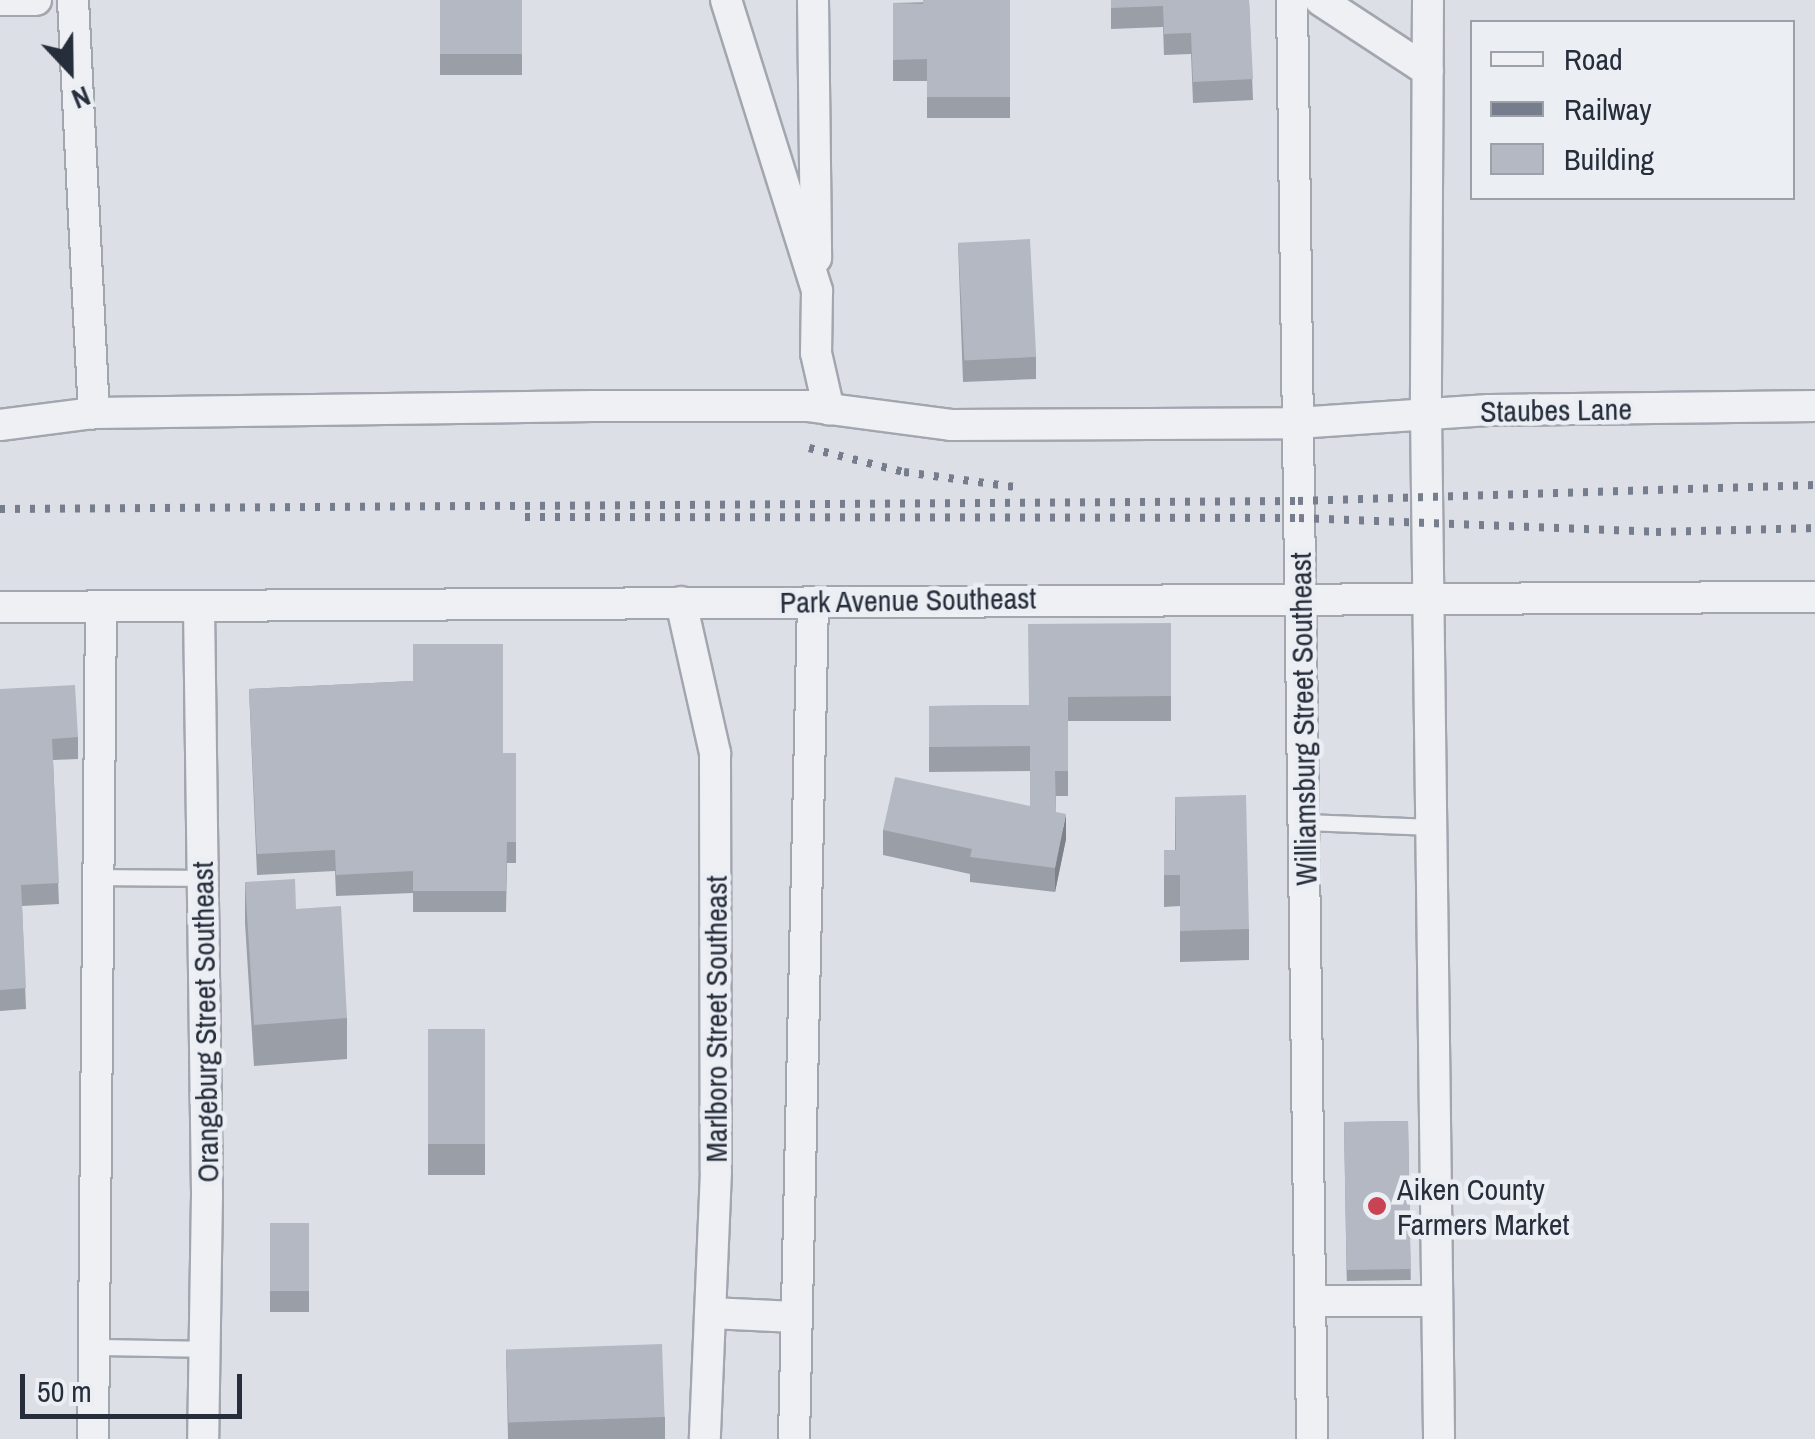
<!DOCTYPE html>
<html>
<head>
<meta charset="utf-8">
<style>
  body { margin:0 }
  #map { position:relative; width:1815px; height:1439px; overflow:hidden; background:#dcdfe6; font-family:"Archivo Narrow",sans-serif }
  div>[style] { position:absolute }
  .roads { filter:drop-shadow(2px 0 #a2a6af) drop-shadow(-2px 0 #a2a6af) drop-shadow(0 2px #a2a6af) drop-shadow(0 -2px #a2a6af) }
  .lane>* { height:15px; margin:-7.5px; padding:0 7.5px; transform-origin:7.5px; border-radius:7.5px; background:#eef0f4 }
  .street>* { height:30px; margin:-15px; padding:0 15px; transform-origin:15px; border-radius:15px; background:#eef0f4 }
  .rail>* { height:8px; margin-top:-4px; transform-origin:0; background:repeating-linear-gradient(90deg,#767e8e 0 5px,transparent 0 15px) }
  .wall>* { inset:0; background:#9a9ea7; transform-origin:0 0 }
  .shaded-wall>* { inset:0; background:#7d8188 }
  .building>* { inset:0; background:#b3b8c2; transform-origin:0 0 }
  .dots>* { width:28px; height:28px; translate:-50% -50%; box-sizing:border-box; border:5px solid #ebeef3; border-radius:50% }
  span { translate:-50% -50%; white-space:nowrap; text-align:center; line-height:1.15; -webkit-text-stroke:9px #ebeef3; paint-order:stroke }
  .street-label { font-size:30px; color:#262d3b }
  .poi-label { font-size:30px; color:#262d3b }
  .left { translate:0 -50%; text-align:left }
  .legend { position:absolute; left:1470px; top:20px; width:325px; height:180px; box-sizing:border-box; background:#ebeef3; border:2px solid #9ca1a9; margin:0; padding:12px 18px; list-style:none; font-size:30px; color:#262d3b }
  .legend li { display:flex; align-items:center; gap:20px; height:50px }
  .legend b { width:50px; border:2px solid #9ca1a9 }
  .north { position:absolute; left:20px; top:20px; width:100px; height:100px; -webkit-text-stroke:8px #ebeef3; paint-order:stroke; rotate:158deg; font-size:28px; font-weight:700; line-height:40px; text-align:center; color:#262d3b }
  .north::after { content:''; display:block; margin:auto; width:35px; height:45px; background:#262d3b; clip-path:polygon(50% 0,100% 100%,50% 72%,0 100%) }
  .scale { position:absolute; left:20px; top:1374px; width:222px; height:45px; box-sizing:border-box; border:5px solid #262d3b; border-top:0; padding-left:12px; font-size:30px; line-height:35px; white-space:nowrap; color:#262d3b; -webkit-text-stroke:8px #ebeef3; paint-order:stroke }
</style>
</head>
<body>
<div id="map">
  <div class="roads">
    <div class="lane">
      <div style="left:1306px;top:822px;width:125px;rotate:2.3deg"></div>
      <div style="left:97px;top:877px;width:106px;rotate:0.5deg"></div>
      <div style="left:94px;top:1347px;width:111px;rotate:1deg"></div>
    </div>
    <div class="street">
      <div style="left:0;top:0;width:36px"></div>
      <div style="left:73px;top:0;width:414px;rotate:87.1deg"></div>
      <div style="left:726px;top:0;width:305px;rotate:72.6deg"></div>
      <div style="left:817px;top:291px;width:62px;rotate:90.9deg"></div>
      <div style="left:816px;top:353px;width:58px;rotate:77.2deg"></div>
      <div style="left:813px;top:0;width:258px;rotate:89.3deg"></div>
      <div style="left:1292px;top:0;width:1439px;rotate:89.2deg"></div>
      <div style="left:1320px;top:0;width:129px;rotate:33.3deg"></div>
      <div style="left:1428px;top:0;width:414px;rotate:90.3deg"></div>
      <div style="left:1426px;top:414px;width:1025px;rotate:89.27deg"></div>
      <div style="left:0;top:425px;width:95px;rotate:-7.3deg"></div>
      <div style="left:94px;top:413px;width:499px;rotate:-0.8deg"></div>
      <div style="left:593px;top:406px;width:214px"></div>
      <div style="left:807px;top:406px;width:145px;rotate:7.5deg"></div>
      <div style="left:951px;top:425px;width:346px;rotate:-0.3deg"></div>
      <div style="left:1297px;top:423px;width:192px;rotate:-3.9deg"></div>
      <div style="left:1489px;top:410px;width:326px;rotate:-0.7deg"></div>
      <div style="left:681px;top:602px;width:155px;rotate:77.3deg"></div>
      <div style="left:715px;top:753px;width:418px;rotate:89.9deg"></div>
      <div style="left:716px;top:1171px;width:268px;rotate:92.4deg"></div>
      <div style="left:199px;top:606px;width:589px;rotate:89.22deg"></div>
      <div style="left:207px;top:1195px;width:244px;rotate:90.9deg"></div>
      <div style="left:0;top:607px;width:1815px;rotate:-0.32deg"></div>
      <div style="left:1312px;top:1301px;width:125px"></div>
      <div style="left:710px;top:1313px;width:86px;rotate:2.7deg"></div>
      <div style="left:93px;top:1439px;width:832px;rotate:-89.45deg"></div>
      <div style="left:794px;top:1439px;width:837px;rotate:-88.7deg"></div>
    </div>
  </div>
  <div class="rail">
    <div style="left:809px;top:448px;width:98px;rotate:14.2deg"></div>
    <div style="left:904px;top:472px;width:112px;rotate:7.7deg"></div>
    <div style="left:0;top:509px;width:1298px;rotate:-0.35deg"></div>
    <div style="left:1298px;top:501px;width:517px;rotate:-1.77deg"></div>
    <div style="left:525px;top:517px;width:774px;rotate:0.07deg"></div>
    <div style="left:1299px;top:518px;width:357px;rotate:2.2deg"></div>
    <div style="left:1656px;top:532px;width:159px;rotate:-1.4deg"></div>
  </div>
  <div class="wall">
    <div style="left:522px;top:0;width:75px;height:82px;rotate:90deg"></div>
    <div style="clip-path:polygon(1010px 0,1010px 118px,927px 118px,927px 81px,893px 81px,893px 3px)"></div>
    <div style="clip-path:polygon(1111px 0,1249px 0,1253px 100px,1193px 103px,1191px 54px,1164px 55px,1163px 27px,1111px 29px)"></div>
    <div style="clip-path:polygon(958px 243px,1036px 357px,1036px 379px,963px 382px)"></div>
    <div style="clip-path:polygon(1171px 623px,1171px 721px,1068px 721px,1068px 796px,1056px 796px,1056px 812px,1066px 839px,1055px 892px,970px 882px,970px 874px,883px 855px,883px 830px,1030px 806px,1030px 771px,929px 772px,929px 706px,1029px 705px)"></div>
    <div style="clip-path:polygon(413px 681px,503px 753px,516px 753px,516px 863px,507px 863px,506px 912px,413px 912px,413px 893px,336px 896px,335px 871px,257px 875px,249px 689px)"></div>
    <div style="clip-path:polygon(0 689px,78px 737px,78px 759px,53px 760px,59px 904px,22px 906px,26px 1009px,0 1011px)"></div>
    <div style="clip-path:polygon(1175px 797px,1249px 929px,1249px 960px,1180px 962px,1180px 906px,1164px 907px,1164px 850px,1175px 850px)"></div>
    <div style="clip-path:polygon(245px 882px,296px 909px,347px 1018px,347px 1059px,254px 1066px,245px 923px)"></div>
    <div style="left:428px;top:1029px;width:57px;height:146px"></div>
    <div style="left:1408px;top:1121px;width:159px;height:64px;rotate:89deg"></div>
    <div style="left:270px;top:1223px;width:39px;height:89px"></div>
    <div style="clip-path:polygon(506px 1350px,665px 1417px,665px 1439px,508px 1439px)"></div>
  </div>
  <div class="shaded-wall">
    <div style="clip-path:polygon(1066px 814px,1066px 839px,1055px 892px,1055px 868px)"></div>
  </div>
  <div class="building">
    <div style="left:522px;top:0;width:54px;height:82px;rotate:90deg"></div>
    <div style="clip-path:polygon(923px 0,1010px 0,1010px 97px,927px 97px,927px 59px,893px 60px,893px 3px,923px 4px)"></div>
    <div style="clip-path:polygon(1111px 0,1249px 0,1253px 79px,1193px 82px,1191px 33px,1164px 34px,1163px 6px,1111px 8px)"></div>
    <div style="left:1030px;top:239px;width:118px;height:72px;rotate:87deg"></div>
    <div style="clip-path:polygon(1171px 623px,1171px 696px,1068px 697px,1068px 771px,1055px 771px,1056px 812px,1066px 814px,1055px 868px,970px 857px,972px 849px,883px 830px,895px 777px,1030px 806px,1030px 746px,929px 747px,929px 706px,1029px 705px,1028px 624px)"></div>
    <div style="clip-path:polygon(413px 644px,503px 644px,503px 753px,516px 753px,516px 842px,507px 842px,506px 891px,413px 891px,413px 871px,336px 875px,335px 850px,257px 854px,249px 689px,413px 681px)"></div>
    <div style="clip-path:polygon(75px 685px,78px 737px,52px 739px,59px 883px,21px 885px,26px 988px,0 990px,0 689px)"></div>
    <div style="clip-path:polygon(1246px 795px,1249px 929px,1180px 931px,1180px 875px,1164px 875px,1164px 850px,1176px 850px,1175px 797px)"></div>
    <div style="clip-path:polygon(295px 879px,296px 909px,341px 906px,347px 1018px,254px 1025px,245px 882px)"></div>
    <div style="left:428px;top:1029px;width:57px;height:115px"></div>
    <div style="left:1408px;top:1121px;width:148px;height:64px;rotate:89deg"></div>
    <div style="left:270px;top:1223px;width:39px;height:68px"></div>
    <div style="left:662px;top:1344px;width:73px;height:156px;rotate:88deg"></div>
  </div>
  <div class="dots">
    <div style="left:1377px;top:1206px;background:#c84353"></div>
  </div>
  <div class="street-label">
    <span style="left:1556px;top:410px;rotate:-1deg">Staubes Lane</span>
    <span style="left:908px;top:600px;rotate:-1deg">Park Avenue Southeast</span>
    <span style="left:1303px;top:719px;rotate:-91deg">Williamsburg Street Southeast</span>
    <span style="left:716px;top:1019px;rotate:-90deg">Marlboro Street Southeast</span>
    <span style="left:205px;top:1022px;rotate:-91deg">Orangeburg Street Southeast</span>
  </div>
  <div class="poi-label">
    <span class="left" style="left:1397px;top:1206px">Aiken County<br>Farmers Market</span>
  </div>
  <ul class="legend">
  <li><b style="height:12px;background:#eef0f4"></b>Road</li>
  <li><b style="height:12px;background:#767e8e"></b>Railway</li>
  <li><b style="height:28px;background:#b3b8c2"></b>Building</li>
  </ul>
  <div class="north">N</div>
  <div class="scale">50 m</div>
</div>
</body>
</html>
